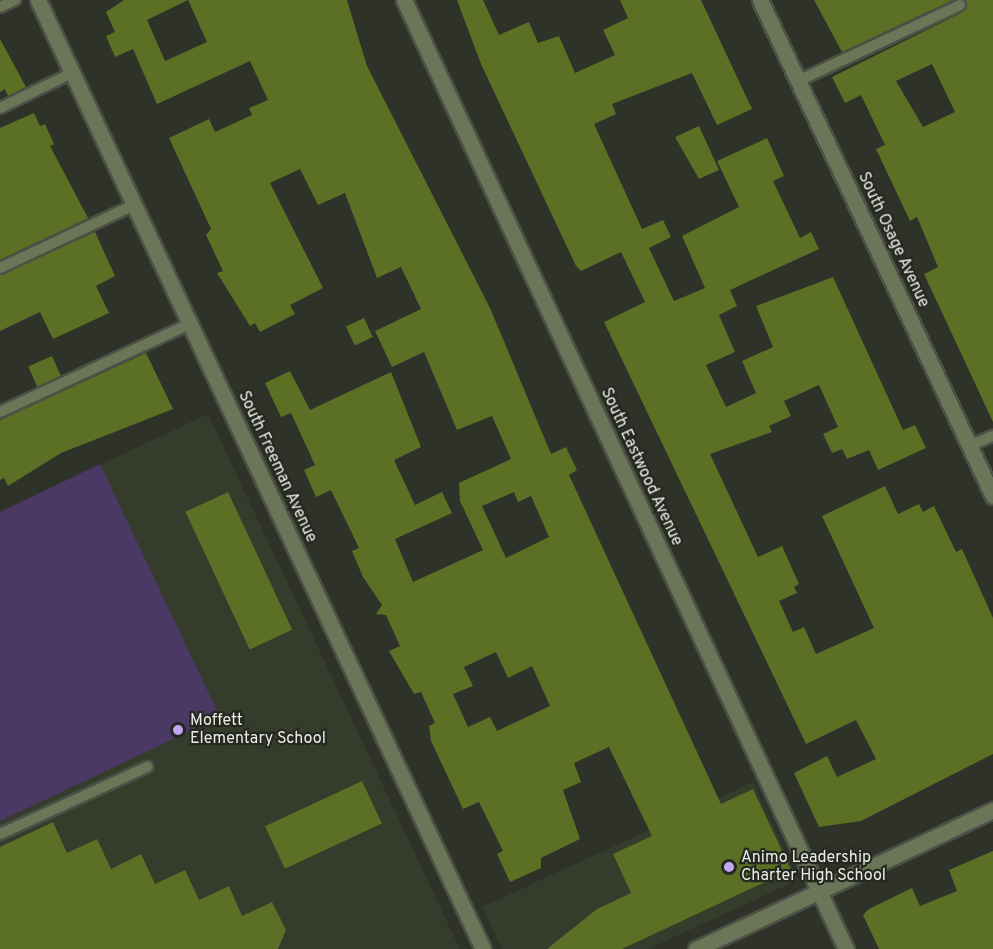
<!DOCTYPE html>
<html>
<head>
<meta charset="utf-8">
<style>
  body { margin:0 }
  #map { position:relative; width:993px; height:949px; overflow:hidden; background:#2f3228; font-family:Overpass,sans-serif }
  div>[style] { position:absolute }
  .built>* { inset:0; background:#363c2c }
  .green>* { inset:0; background:#4a3965 }
  .building>* { inset:0; background:#5b6f25; transform-origin:0 0 }
  .roads { filter:drop-shadow(2px 0 #4d5046) drop-shadow(-2px 0 #4d5046) drop-shadow(0 2px #4d5046) drop-shadow(0 -2px #4d5046) }
  .service>* { height:10px; margin:-5px; padding:0 5px; transform-origin:5px; border-radius:5px; background:#6b7557 }
  .minor>* { height:15px; margin:-7.5px; padding:0 7.5px; transform-origin:7.5px; border-radius:7.5px; background:#6b7557 }
  .tertiary>* { height:15px; margin:-7.5px; padding:0 7.5px; transform-origin:7.5px; border-radius:7.5px; background:#6b7557 }
  .dots>* { width:16px; height:16px; translate:-50% -50%; box-sizing:border-box; border:3px solid #25281f; border-radius:50% }
  span { translate:-50% -50%; white-space:nowrap; text-align:center; line-height:1.15; -webkit-text-stroke:4.5px #25281f; paint-order:stroke }
  .street-label { font-size:16px; color:#eaece6 }
  .poi-label { font-size:16px; color:#eaece6 }
  .left { translate:0 -50%; text-align:left }
</style>
</head>
<body>
<div id="map">
  <div class="built">
    <div style="clip-path:polygon(208px 414px,460px 949px,0 949px,0 512px)"></div>
    <div style="clip-path:polygon(753px 782px,798px 880px,648px 949px,502px 949px,482px 907px)"></div>
  </div>
  <div class="green">
    <div style="clip-path:polygon(100px 464px,220px 717px,0 821px,0 512px)"></div>
  </div>
  <div class="building">
    <div style="clip-path:polygon(evenodd,124px 0,347px 0,367px 66px,490px 308px,551px 454px,566px 447px,577px 470px,569px 475px,721px 804px,753px 789px,791px 870px,622px 949px,547px 949px,597px 909px,631px 893px,613px 854px,652px 836px,609px 747px,574px 763px,581px 782px,563px 790px,580px 839px,541px 858px,541px 868px,510px 882px,497px 854px,503px 851px,479px 802px,463px 809px,431px 741px,429px 726px,435px 723px,421px 692px,414px 694px,389px 651px,400px 646px,386px 615px,376px 614px,382px 605px,363px 577px,352px 551px,359px 548px,331px 490px,316px 497px,304px 470px,315px 465px,291px 413px,281px 417px,265px 383px,290px 371px,310px 410px,391px 372px,421px 447px,394px 460px,415px 505px,442px 492px,452px 513px,395px 539px,413px 582px,483px 550px,460px 501px,459px 483px,511px 459px,492px 416px,457px 430px,424px 352px,392px 367px,375px 331px,421px 309px,401px 267px,377px 278px,345px 193px,318px 205px,300px 169px,270px 183px,323px 288px,290px 305px,295px 314px,260px 332px,255px 323px,250px 326px,217px 273px,223px 271px,206px 235px,211px 229px,169px 138px,209px 119px,215px 132px,252px 115px,249px 108px,268px 100px,250px 61px,157px 104px,133px 49px,115px 57px,106px 36px,115px 32px,106px 12px,124px 0,188px 0,207px 42px,165px 61px,147px 20px,188px 0,124px 0,514px 492px,518px 502px,531px 496px,549px 537px,506px 558px,482px 506px,514px 492px,124px 0,496px 652px,508px 678px,532px 666px,550px 706px,497px 731px,490px 717px,468px 727px,453px 694px,473px 686px,464px 667px,496px 652px)"></div>
    <div style="clip-path:polygon(457px 0,483px 0,499px 35px,529px 22px,538px 43px,559px 36px,575px 73px,615px 55px,603px 30px,628px 18px,620px 0,701px 0,752px 109px,717px 125px,692px 73px,612px 104px,616px 114px,594px 124px,642px 229px,663px 220px,671px 237px,649px 248px,674px 301px,705px 288px,682px 236px,739px 207px,717px 161px,767px 138px,784px 176px,773px 181px,800px 238px,811px 232px,819px 249px,730px 290px,737px 306px,719px 315px,735px 352px,706px 365px,726px 407px,756px 393px,742px 361px,773px 347px,756px 306px,833px 277px,903px 430px,915px 425px,926px 448px,878px 470px,869px 450px,847px 459px,842px 449px,832px 453px,823px 434px,838px 427px,819px 385px,784px 401px,791px 416px,769px 426px,772px 432px,710px 454px,758px 557px,782px 546px,799px 584px,794px 587px,797px 593px,779px 601px,793px 632px,804px 627px,816px 654px,874px 628px,822px 516px,885px 486px,898px 514px,919px 504px,923px 512px,934px 506px,956px 552px,962px 549px,993px 618px,993px 754px,861px 821px,819px 827px,794px 773px,827px 756px,837px 777px,876px 759px,856px 720px,806px 744px,604px 322px,645px 302px,621px 252px,581px 271px,576px 266px,481px 64px)"></div>
    <div style="clip-path:polygon(814px 0,953px 0,842px 52px)"></div>
    <div style="clip-path:polygon(evenodd,965px 0,993px 0,993px 422px,924px 274px,938px 267px,917px 217px,910px 221px,876px 149px,885px 145px,861px 95px,845px 103px,832px 77px,963px 12px,965px 0,932px 64px,955px 112px,923px 127px,896px 81px,932px 64px)"></div>
    <div style="clip-path:polygon(0 39px,26px 87px,8px 96px,5px 89px,0 92px)"></div>
    <div style="clip-path:polygon(34px 113px,40px 126px,45px 124px,54px 144px,50px 146px,88px 218px,0 260px,0 128px)"></div>
    <div style="clip-path:polygon(699px 126px,719px 170px,699px 179px,675px 137px)"></div>
    <div style="clip-path:polygon(95px 232px,115px 276px,96px 286px,109px 313px,53px 339px,40px 312px,0 331px,0 275px)"></div>
    <div style="left:364px;top:318px;width:21px;height:20px;rotate:65deg"></div>
    <div style="clip-path:polygon(146px 353px,173px 409px,61px 453px,8px 486px,4px 478px,0 480px,0 420px)"></div>
    <div style="left:52px;top:356px;width:22px;height:26px;rotate:66deg"></div>
    <div style="left:228px;top:492px;width:152px;height:47px;rotate:65deg"></div>
    <div style="left:362px;top:781px;width:47px;height:107px;rotate:65deg"></div>
    <div style="clip-path:polygon(53px 822px,67px 853px,97px 839px,111px 869px,141px 854px,155px 884px,185px 870px,199px 900px,229px 886px,242px 916px,272px 902px,286px 930px,278px 949px,0 949px,0 847px)"></div>
    <div style="clip-path:polygon(993px 851px,993px 949px,879px 949px,863px 915px,869px 909px,912px 888px,920px 906px,957px 891px,949px 870px)"></div>
  </div>
  <div class="roads">
    <div class="service">
      <div style="left:0;top:7px;width:17px;rotate:-25deg"></div>
      <div style="left:798px;top:81px;width:179px;rotate:-25.1deg"></div>
      <div style="left:0;top:108px;width:80px;rotate:-25.9deg"></div>
      <div style="left:0;top:268px;width:148px;rotate:-25.2deg"></div>
      <div style="left:0;top:412px;width:209px;rotate:-24.9deg"></div>
      <div style="left:969px;top:446px;width:26px;rotate:-23deg"></div>
      <div style="left:0;top:834px;width:162px;rotate:-24.5deg"></div>
    </div>
    <div class="minor">
      <div style="left:404px;top:0;width:1047px;rotate:65.03deg"></div>
      <div style="left:760px;top:0;width:548px;rotate:64.84deg"></div>
      <div style="left:696px;top:949px;width:328px;rotate:-25.1deg"></div>
    </div>
    <div class="tertiary">
      <div style="left:38px;top:0;width:1048px;rotate:64.88deg"></div>
    </div>
  </div>
  <div class="dots">
    <div style="left:178px;top:730px;background:#c2a7f2"></div>
    <div style="left:729px;top:867px;background:#c2a7f2"></div>
  </div>
  <div class="street-label">
    <span style="left:893px;top:240px;rotate:65deg">South Osage Avenue</span>
    <span style="left:277px;top:467px;rotate:65deg">South Freeman Avenue</span>
    <span style="left:641px;top:467px;rotate:65deg">South Eastwood Avenue</span>
  </div>
  <div class="poi-label">
    <span class="left" style="left:190px;top:730px">Moffett<br>Elementary School</span>
    <span class="left" style="left:741px;top:867px">Animo Leadership<br>Charter High School</span>
  </div>
</div>
</body>
</html>
